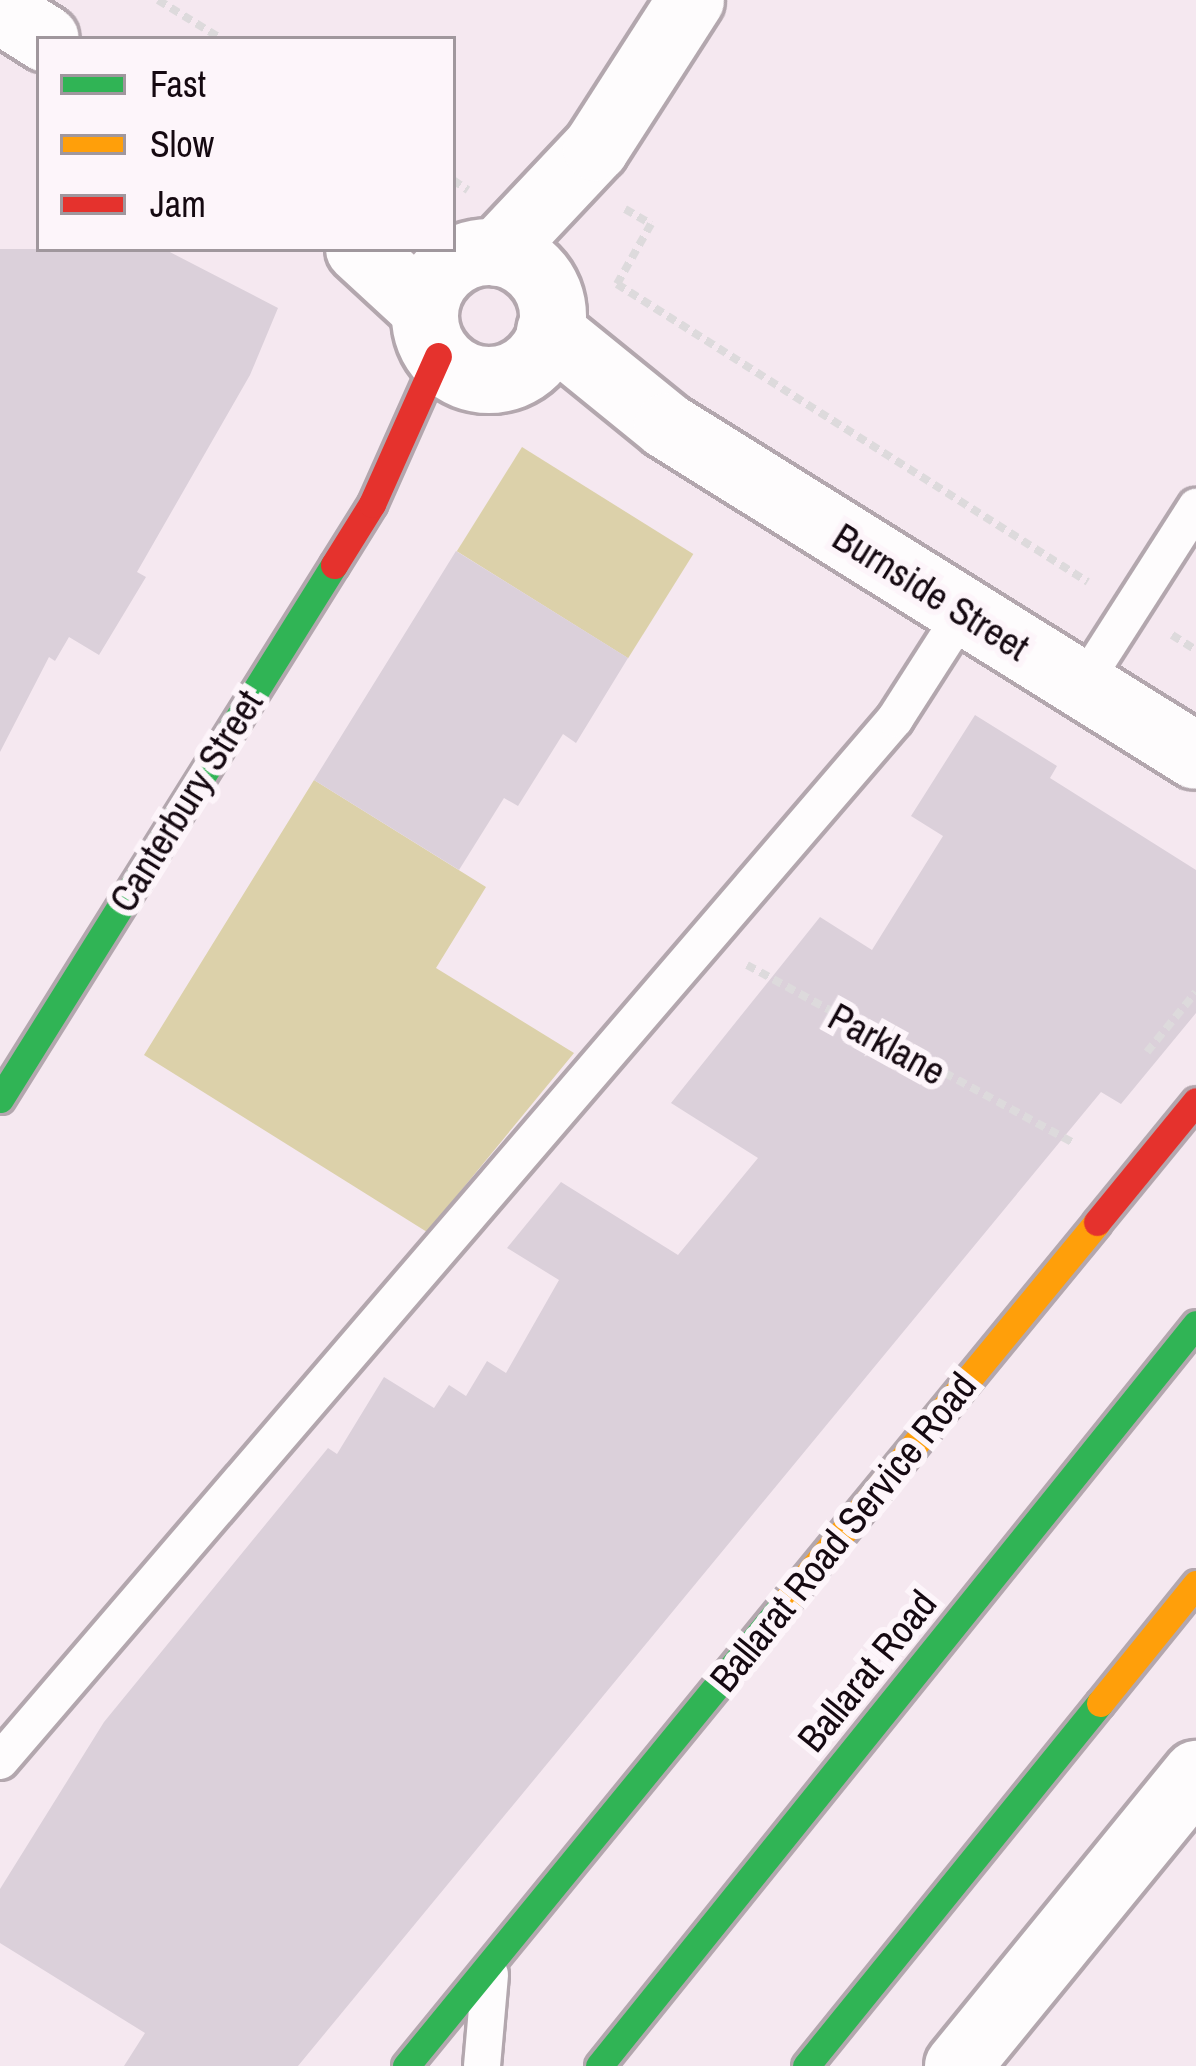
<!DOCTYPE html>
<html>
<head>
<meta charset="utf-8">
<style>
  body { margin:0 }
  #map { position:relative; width:1196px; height:2066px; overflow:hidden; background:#f5e8f0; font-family:"Archivo Narrow",sans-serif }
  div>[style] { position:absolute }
  .green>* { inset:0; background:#dcd1aa; transform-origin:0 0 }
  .building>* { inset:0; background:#dbd0da }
  .path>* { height:8px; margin-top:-4px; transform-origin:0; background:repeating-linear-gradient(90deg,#dddadc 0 9px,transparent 0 15px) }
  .roads { filter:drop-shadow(3px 0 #b3a7ae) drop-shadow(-3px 0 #b3a7ae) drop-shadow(0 3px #b3a7ae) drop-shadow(0 -3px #b3a7ae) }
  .lane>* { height:36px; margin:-18px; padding:0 18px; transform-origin:18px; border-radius:18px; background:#fefcfd }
  .street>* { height:66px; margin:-33px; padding:0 33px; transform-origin:33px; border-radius:33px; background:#fefcfd }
  .street>.ring { margin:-33px; padding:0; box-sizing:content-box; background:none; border:66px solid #fefcfd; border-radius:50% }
  .fast>* { height:27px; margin:-13.5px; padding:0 13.5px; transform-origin:13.5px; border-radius:13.5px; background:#30b455 }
  .slow>* { height:27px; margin:-13.5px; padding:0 13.5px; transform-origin:13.5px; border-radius:13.5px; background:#ff9f0a }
  .jam>* { height:27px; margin:-13.5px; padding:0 13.5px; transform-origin:13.5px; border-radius:13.5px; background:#e5322d }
  span { translate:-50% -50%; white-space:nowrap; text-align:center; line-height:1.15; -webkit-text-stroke:12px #fdf5fa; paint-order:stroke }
  .street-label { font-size:39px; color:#150911 }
  .legend { position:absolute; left:36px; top:36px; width:420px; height:216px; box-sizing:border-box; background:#fdf5fa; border:3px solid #a0979d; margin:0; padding:15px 21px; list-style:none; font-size:36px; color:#150911 }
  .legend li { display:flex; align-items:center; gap:24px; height:60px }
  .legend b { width:60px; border:3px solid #a0979d }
</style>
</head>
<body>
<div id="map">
  <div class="green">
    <div style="left:522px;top:447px;width:202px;height:123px;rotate:32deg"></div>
    <div style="clip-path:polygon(314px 780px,486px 887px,436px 968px,574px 1053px,427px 1232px,144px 1055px)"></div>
  </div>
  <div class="building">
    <div style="clip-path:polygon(0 249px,164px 249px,278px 308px,250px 375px,137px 572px,146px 577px,99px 655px,69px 637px,55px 661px,49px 657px,0 752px)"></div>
    <div style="clip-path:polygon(456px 551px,628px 658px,576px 743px,563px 734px,518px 806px,504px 798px,459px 870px,314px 780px)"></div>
    <div style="clip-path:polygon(975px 715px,1057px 766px,1050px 778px,1196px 870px,1196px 1013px,1121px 1104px,1101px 1092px,298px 2066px,124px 2066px,145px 2033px,0 1943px,0 1889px,104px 1722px,328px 1448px,337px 1454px,384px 1377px,434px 1408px,449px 1385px,466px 1396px,487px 1361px,506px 1373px,559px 1280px,507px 1248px,561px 1182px,678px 1255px,758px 1158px,671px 1103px,820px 917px,872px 950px,943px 836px,911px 816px)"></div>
  </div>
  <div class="path">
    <div style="left:158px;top:0;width:75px;rotate:31.4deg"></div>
    <div style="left:453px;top:180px;width:18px;rotate:34deg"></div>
    <div style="left:625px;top:209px;width:30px;rotate:30deg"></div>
    <div style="left:651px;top:224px;width:69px;rotate:119.5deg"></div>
    <div style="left:617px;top:284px;width:557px;rotate:32.32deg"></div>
    <div style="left:1172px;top:635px;width:28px;rotate:32deg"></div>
    <div style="left:747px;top:965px;width:371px;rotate:28.6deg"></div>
    <div style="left:1147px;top:1052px;width:77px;rotate:-50.8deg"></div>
  </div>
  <div class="roads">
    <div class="lane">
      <div style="left:1081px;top:687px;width:214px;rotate:-57.4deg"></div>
      <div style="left:0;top:1761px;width:1374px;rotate:-49.34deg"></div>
      <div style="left:895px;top:719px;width:128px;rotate:-57.4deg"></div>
      <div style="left:482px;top:2066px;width:92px;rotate:-85deg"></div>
    </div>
    <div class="street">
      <div style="left:0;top:10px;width:54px;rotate:32.2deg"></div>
      <div style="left:359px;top:249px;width:90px;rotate:42.7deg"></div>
      <div class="ring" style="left:425px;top:252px;width:62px;height:62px"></div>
      <div style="left:497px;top:253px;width:144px;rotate:-46.7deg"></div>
      <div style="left:596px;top:148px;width:176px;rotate:-57.3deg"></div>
      <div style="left:550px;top:331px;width:151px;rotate:39.1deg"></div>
      <div style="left:667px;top:426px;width:623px;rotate:31.96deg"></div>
      <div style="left:958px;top:2066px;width:377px;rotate:-50.8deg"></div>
    </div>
    <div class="fast">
      <div style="left:0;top:1099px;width:630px;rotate:-57.98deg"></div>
      <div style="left:406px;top:2066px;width:602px;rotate:-50.73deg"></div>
      <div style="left:599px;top:2066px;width:952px;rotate:-51.18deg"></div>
      <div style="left:806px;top:2066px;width:467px;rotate:-51deg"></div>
    </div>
    <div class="slow">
      <div style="left:787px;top:1600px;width:489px;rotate:-50.6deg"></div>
      <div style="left:1100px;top:1703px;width:153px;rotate:-51.1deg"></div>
    </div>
    <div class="jam">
      <div style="left:334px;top:565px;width:72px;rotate:-58.1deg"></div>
      <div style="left:372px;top:504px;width:162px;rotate:-66deg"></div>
      <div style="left:1097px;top:1222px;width:156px;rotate:-50.7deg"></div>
    </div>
  </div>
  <div class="street-label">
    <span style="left:931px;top:592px;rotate:32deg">Burnside Street</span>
    <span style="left:186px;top:801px;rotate:-58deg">Canterbury Street</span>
    <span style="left:887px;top:1044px;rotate:29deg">Parklane</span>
    <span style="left:843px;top:1532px;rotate:-51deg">Ballarat Road Service Road</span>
    <span style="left:867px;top:1671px;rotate:-51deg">Ballarat Road</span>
  </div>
  <ul class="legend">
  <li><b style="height:15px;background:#30b455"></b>Fast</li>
  <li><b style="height:15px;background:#ff9f0a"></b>Slow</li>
  <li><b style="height:15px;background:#e5322d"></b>Jam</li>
  </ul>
</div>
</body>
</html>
